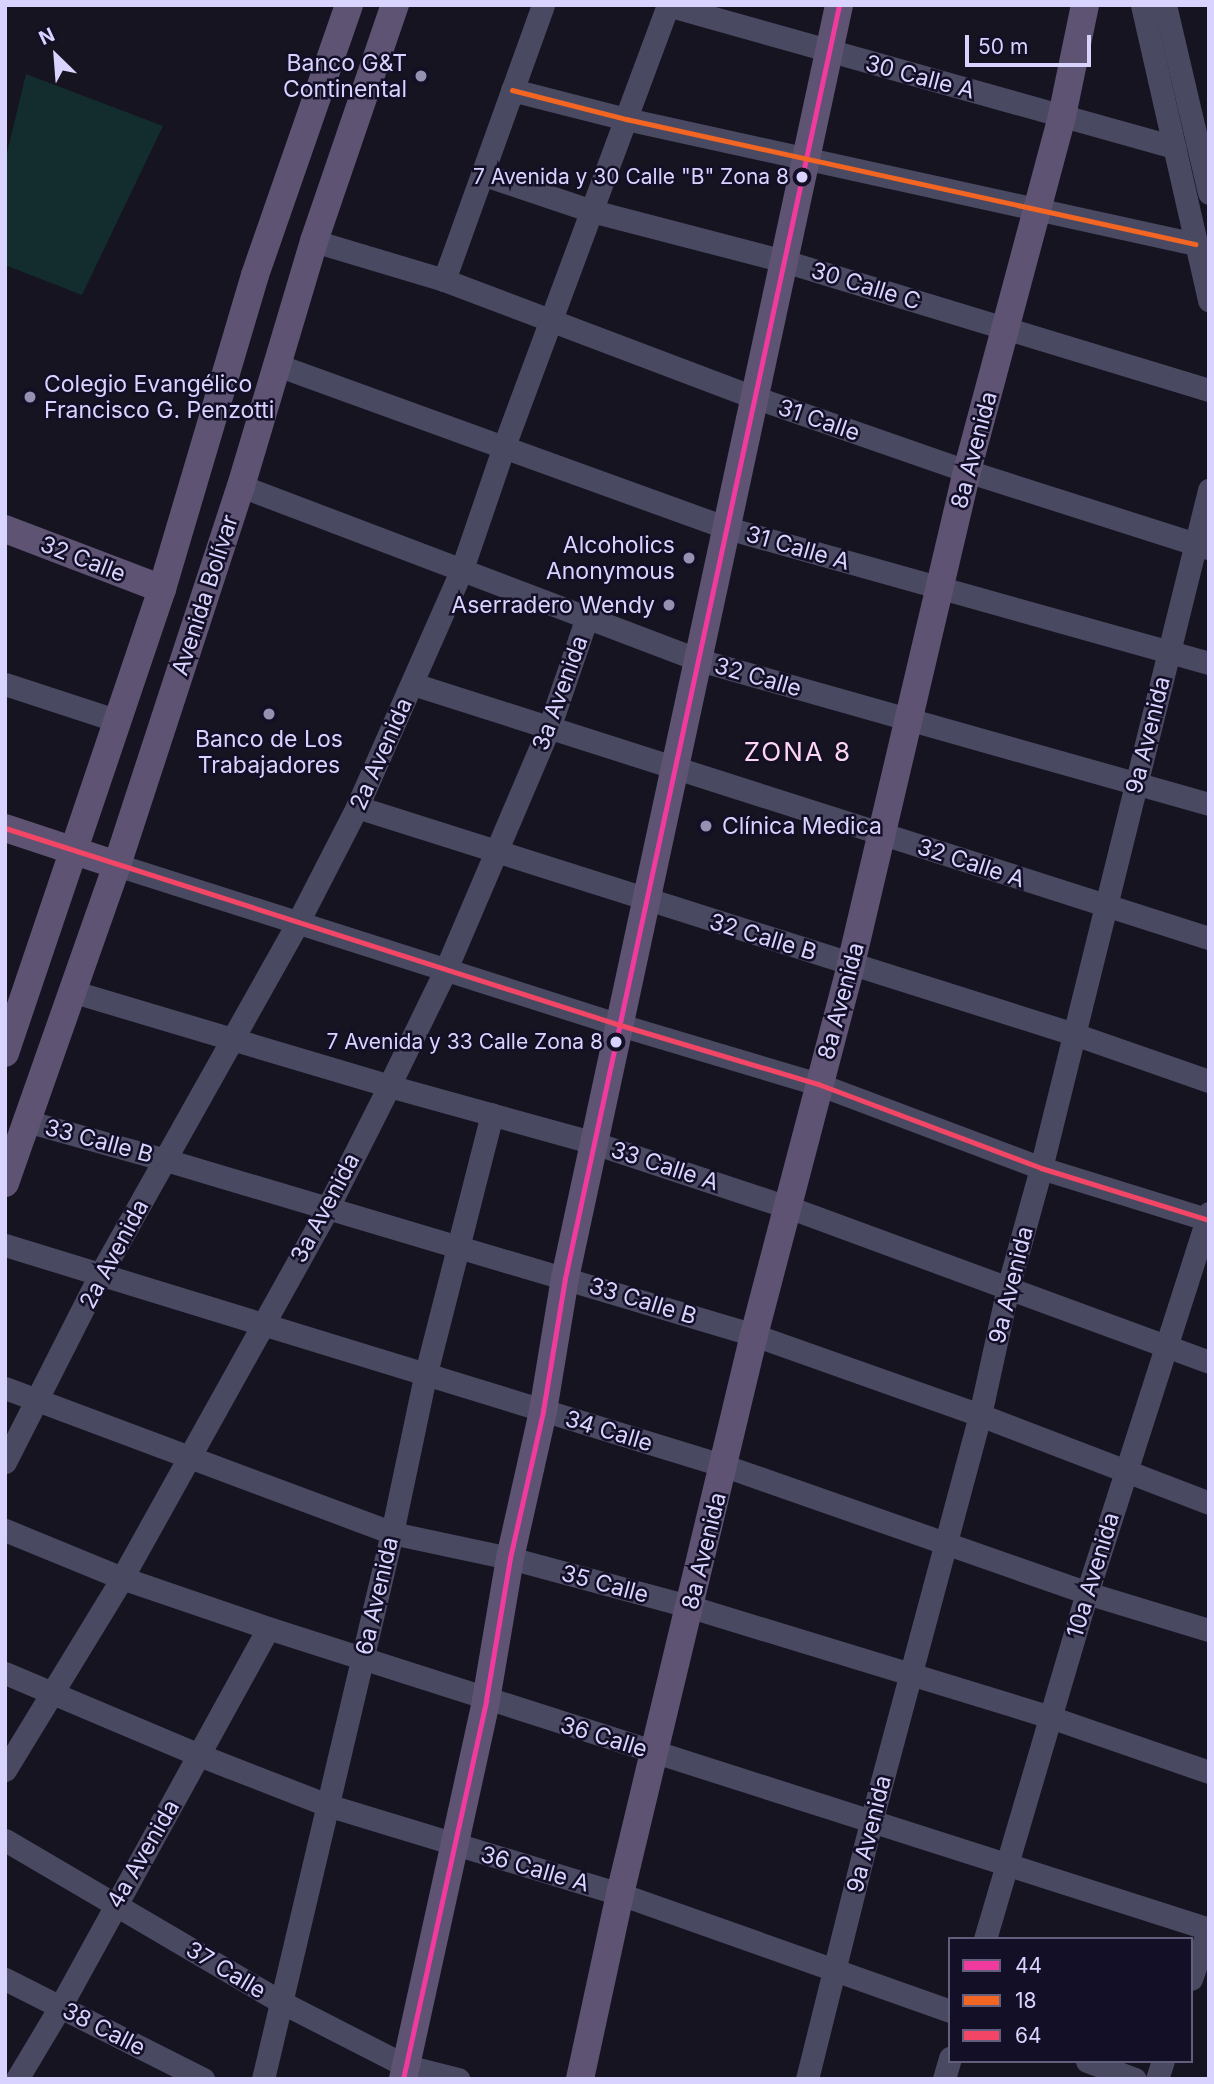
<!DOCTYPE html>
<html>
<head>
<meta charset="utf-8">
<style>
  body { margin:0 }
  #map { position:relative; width:1214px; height:2084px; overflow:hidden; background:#161421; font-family:Inter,sans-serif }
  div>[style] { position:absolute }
  .green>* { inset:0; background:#132c2d }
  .minor>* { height:23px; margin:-11.5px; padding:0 11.5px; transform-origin:11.5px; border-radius:11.5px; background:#4a4962 }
  .major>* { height:28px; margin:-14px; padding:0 14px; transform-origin:14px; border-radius:14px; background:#5e5373 }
  .bus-1>* { height:5px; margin:-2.5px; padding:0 2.5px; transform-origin:2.5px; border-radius:2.5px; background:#f13a9d }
  .bus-2>* { height:5px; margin:-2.5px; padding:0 2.5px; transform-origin:2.5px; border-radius:2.5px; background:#f26522 }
  .bus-3>* { height:5px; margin:-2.5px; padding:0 2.5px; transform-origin:2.5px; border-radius:2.5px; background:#f34667 }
  .dots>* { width:19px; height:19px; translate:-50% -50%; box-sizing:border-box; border:4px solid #130f26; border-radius:50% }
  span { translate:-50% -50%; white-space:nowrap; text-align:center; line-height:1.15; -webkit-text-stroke:5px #130f26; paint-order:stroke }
  .bus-label { font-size:21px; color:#d9d4ff }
  .right { translate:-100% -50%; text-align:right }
  .poi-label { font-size:23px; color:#d9d4ff }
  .left { translate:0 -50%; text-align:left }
  .street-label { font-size:23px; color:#d9d4ff }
  .quarter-label { font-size:26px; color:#ffd6f0; letter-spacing:2px }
  .frame { position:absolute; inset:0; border:7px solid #d9d4ff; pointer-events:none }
  .legend { position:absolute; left:948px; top:1937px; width:245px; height:126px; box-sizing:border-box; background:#130f26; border:2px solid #625e7d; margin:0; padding:9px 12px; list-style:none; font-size:21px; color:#d9d4ff }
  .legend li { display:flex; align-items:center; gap:14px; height:35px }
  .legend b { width:35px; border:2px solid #625e7d }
  .north { position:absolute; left:21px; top:21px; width:70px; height:70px; -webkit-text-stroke:5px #130f26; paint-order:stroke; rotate:335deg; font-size:19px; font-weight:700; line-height:28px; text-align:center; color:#d9d4ff }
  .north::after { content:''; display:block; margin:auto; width:24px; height:32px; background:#d9d4ff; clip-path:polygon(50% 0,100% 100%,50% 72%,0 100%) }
  .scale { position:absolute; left:965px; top:35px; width:126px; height:32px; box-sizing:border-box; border:4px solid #d9d4ff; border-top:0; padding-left:9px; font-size:21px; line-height:24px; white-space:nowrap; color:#d9d4ff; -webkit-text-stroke:5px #130f26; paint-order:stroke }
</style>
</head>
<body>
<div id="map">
  <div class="green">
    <div style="clip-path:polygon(26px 74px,163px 126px,82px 295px,5px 265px,5px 161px)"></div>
  </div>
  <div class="minor">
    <div style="left:667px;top:5px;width:527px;rotate:15.65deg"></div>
    <div style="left:1142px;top:5px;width:303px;rotate:77.2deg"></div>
    <div style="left:1165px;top:5px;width:193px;rotate:76.8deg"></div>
    <div style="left:512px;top:90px;width:118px;rotate:14.3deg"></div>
    <div style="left:626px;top:119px;width:583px;rotate:12.39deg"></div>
    <div style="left:482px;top:174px;width:116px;rotate:18.6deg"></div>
    <div style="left:592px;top:211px;width:198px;rotate:14.6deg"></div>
    <div style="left:784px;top:261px;width:444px;rotate:16.9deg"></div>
    <div style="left:314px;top:241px;width:136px;rotate:16.7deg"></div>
    <div style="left:444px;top:280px;width:335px;rotate:20.7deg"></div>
    <div style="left:757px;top:398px;width:222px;rotate:19.2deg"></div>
    <div style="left:967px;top:471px;width:254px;rotate:17.7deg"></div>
    <div style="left:444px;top:280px;width:292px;rotate:-70.2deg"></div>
    <div style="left:277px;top:365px;width:479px;rotate:19.9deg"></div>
    <div style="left:727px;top:528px;width:501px;rotate:15.65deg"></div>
    <div style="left:241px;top:486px;width:490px;rotate:20.8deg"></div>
    <div style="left:699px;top:660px;width:530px;rotate:15.77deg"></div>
    <div style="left:5px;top:684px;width:119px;rotate:18.1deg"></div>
    <div style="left:413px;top:684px;width:836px;rotate:17.7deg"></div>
    <div style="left:357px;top:807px;width:752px;rotate:17.57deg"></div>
    <div style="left:1074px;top:1034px;width:143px;rotate:19.2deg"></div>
    <div style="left:117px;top:865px;width:528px;rotate:17.65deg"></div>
    <div style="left:620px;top:1025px;width:207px;rotate:16.6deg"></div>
    <div style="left:818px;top:1084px;width:238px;rotate:20.6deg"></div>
    <div style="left:1041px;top:1168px;width:176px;rotate:17.2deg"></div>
    <div style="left:71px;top:991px;width:332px;rotate:16.6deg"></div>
    <div style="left:389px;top:1086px;width:213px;rotate:15.5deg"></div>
    <div style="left:594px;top:1143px;width:204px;rotate:18.3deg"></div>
    <div style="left:788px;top:1207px;width:449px;rotate:20.2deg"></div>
    <div style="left:26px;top:1121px;width:145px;rotate:15.6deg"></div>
    <div style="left:166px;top:1160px;width:613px;rotate:16.57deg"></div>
    <div style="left:754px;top:1335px;width:240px;rotate:19.5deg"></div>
    <div style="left:980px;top:1415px;width:245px;rotate:21deg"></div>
    <div style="left:5px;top:1245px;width:753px;rotate:17.06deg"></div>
    <div style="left:725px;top:1466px;width:384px;rotate:19.3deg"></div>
    <div style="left:1087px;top:1593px;width:127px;rotate:16.9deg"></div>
    <div style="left:5px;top:1388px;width:413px;rotate:20.5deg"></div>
    <div style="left:392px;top:1533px;width:121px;rotate:12deg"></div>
    <div style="left:510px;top:1558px;width:188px;rotate:15.1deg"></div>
    <div style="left:691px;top:1607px;width:375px;rotate:17deg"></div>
    <div style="left:1050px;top:1717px;width:168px;rotate:19.1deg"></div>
    <div style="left:5px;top:1462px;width:210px;rotate:-63.1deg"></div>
    <div style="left:100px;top:1275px;width:405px;rotate:-60.7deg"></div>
    <div style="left:298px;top:922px;width:129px;rotate:-62.8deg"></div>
    <div style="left:357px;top:807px;width:260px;rotate:-66.2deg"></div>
    <div style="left:462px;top:569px;width:130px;rotate:-71.1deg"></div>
    <div style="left:504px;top:446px;width:471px;rotate:-69.6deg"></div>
    <div style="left:5px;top:1530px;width:126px;rotate:22.3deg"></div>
    <div style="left:122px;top:1578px;width:154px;rotate:18.9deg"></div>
    <div style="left:268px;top:1628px;width:988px;rotate:17.74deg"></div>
    <div style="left:5px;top:1673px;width:211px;rotate:22.9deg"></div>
    <div style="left:199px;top:1755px;width:137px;rotate:21.3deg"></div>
    <div style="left:327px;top:1805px;width:306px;rotate:16.9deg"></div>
    <div style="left:620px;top:1894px;width:350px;rotate:19.5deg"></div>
    <div style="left:5px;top:1770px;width:225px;rotate:-58.6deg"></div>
    <div style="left:122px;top:1578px;width:422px;rotate:-60.9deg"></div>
    <div style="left:327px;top:1209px;width:138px;rotate:-63.2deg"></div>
    <div style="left:389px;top:1086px;width:130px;rotate:-64deg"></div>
    <div style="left:446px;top:969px;width:262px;rotate:-66.9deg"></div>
    <div style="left:549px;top:728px;width:117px;rotate:-71.1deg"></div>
    <div style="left:5px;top:1840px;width:320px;rotate:30.4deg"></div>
    <div style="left:281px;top:2002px;width:140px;rotate:27.1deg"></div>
    <div style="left:406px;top:2066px;width:54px;rotate:14deg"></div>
    <div style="left:985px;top:1939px;width:361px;rotate:-73.6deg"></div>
    <div style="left:1087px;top:1593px;width:399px;rotate:-72.2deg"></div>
    <div style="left:5px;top:1979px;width:222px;rotate:26.8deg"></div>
    <div style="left:1191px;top:1979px;width:54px;rotate:-70.6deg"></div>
    <div style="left:1087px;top:2061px;width:51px;rotate:20.6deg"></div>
    <div style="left:17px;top:2079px;width:84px;rotate:-59.2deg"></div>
    <div style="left:60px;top:2007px;width:432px;rotate:-61.2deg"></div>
    <div style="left:263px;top:2079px;width:561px;rotate:-76.71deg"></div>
    <div style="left:392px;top:1533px;width:159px;rotate:-78.1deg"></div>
    <div style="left:425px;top:1377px;width:271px;rotate:-75.7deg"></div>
    <div style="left:807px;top:2079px;width:265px;rotate:-76deg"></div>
    <div style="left:871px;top:1822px;width:421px;rotate:-75deg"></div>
    <div style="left:980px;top:1415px;width:130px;rotate:-77.6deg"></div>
    <div style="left:1008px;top:1288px;width:124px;rotate:-74.6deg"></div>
    <div style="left:1041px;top:1168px;width:699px;rotate:-76.08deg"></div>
    <div style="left:944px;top:2079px;width:22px;rotate:-74deg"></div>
    <div style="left:1157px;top:2079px;width:19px;rotate:-72deg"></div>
  </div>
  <div class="major">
    <div style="left:5px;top:529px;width:168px;rotate:20.9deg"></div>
    <div style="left:5px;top:828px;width:118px;rotate:18.3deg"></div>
    <div style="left:5px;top:1053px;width:490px;rotate:-71.3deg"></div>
    <div style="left:162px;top:589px;width:327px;rotate:-73.5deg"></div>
    <div style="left:255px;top:275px;width:286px;rotate:-70.8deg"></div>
    <div style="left:5px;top:1183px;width:337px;rotate:-70.6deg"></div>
    <div style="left:117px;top:865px;width:399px;rotate:-71.9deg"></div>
    <div style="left:241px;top:486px;width:256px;rotate:-73.4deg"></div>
    <div style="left:314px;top:241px;width:250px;rotate:-71.1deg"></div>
    <div style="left:403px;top:2079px;width:388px;rotate:-77.6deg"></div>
    <div style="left:486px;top:1700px;width:144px;rotate:-80.4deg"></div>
    <div style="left:510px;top:1558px;width:151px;rotate:-77.3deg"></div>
    <div style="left:543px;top:1411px;width:135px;rotate:-80.6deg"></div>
    <div style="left:565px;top:1278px;width:1302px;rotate:-77.85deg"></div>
    <div style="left:580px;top:2079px;width:189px;rotate:-77.8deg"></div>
    <div style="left:620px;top:1894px;width:575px;rotate:-76.52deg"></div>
    <div style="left:754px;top:1335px;width:383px;rotate:-75.3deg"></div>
    <div style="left:851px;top:964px;width:506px;rotate:-76.76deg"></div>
    <div style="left:967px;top:471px;width:367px;rotate:-75deg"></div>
    <div style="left:1062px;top:116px;width:113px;rotate:-78.3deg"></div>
  </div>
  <div class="bus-1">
    <div style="left:403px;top:2079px;width:388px;rotate:-77.6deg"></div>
    <div style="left:486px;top:1700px;width:144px;rotate:-80.4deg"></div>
    <div style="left:510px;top:1558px;width:151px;rotate:-77.3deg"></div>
    <div style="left:543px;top:1411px;width:135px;rotate:-80.6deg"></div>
    <div style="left:565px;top:1278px;width:1302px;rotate:-77.85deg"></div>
  </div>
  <div class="bus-2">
    <div style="left:512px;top:90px;width:118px;rotate:14.3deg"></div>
    <div style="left:626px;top:119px;width:583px;rotate:12.39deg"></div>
  </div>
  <div class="bus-3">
    <div style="left:5px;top:828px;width:646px;rotate:17.76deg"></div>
    <div style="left:620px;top:1025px;width:207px;rotate:16.6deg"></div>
    <div style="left:818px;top:1084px;width:238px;rotate:20.6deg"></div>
    <div style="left:1041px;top:1168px;width:176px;rotate:17.2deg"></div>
  </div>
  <div class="dots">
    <div style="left:421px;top:76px;background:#9591b1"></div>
    <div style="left:802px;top:177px;background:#d9d4ff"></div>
    <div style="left:30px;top:397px;background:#9591b1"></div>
    <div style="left:689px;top:558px;background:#9591b1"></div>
    <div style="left:669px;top:605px;background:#9591b1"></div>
    <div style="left:269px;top:714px;background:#9591b1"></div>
    <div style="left:706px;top:826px;background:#9591b1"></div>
    <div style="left:616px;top:1042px;background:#d9d4ff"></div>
  </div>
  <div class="bus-label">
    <span class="right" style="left:789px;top:177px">7 Avenida y 30 Calle "B" Zona 8</span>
    <span class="right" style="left:603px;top:1042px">7 Avenida y 33 Calle Zona 8</span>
  </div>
  <div class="poi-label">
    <span class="right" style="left:407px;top:76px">Banco G&amp;T<br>Continental</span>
    <span class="left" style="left:44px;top:397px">Colegio Evangélico<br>Francisco G. Penzotti</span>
    <span class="right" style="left:675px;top:558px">Alcoholics<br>Anonymous</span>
    <span class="right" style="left:655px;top:605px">Aserradero Wendy</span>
    <span style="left:269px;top:752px">Banco de Los<br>Trabajadores</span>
    <span class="left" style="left:722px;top:826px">Clínica Medica</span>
  </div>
  <div class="street-label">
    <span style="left:920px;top:77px;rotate:15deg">30 Calle A</span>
    <span style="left:866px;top:286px;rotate:17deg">30 Calle C</span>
    <span style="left:819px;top:420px;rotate:19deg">31 Calle</span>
    <span style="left:974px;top:450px;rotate:-75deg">8a Avenida</span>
    <span style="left:798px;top:548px;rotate:16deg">31 Calle A</span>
    <span style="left:83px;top:559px;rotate:21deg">32 Calle</span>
    <span style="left:205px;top:595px;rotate:-72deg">Avenida Bolívar</span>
    <span style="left:758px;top:677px;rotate:16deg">32 Calle</span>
    <span style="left:560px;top:693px;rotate:-70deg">3a Avenida</span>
    <span style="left:1148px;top:735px;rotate:-76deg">9a Avenida</span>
    <span style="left:381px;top:754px;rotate:-66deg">2a Avenida</span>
    <span style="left:971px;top:863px;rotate:18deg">32 Calle A</span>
    <span style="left:763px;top:937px;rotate:17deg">32 Calle B</span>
    <span style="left:841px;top:1001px;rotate:-75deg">8a Avenida</span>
    <span style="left:99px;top:1141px;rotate:15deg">33 Calle B</span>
    <span style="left:665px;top:1166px;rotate:18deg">33 Calle A</span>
    <span style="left:325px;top:1208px;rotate:-62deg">3a Avenida</span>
    <span style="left:114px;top:1254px;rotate:-62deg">2a Avenida</span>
    <span style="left:1011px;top:1285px;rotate:-76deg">9a Avenida</span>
    <span style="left:643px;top:1301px;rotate:17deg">33 Calle B</span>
    <span style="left:609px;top:1431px;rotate:17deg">34 Calle</span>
    <span style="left:704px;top:1551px;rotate:-76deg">8a Avenida</span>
    <span style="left:1093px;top:1575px;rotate:-73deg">10a Avenida</span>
    <span style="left:605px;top:1584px;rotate:15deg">35 Calle</span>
    <span style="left:377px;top:1596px;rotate:-77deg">6a Avenida</span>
    <span style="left:604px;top:1737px;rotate:17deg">36 Calle</span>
    <span style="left:869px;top:1834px;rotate:-76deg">9a Avenida</span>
    <span style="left:143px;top:1854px;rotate:-60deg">4a Avenida</span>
    <span style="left:535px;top:1869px;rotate:16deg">36 Calle A</span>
    <span style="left:226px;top:1970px;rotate:31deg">37 Calle</span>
    <span style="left:104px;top:2029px;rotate:27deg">38 Calle</span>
  </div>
  <div class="quarter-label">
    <span style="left:798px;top:752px">ZONA 8</span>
  </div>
  <div class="frame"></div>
  <ul class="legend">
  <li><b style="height:9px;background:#f13a9d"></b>44</li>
  <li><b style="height:9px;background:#f26522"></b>18</li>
  <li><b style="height:9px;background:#f34667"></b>64</li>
  </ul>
  <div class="north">N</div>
  <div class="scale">50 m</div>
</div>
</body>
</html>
